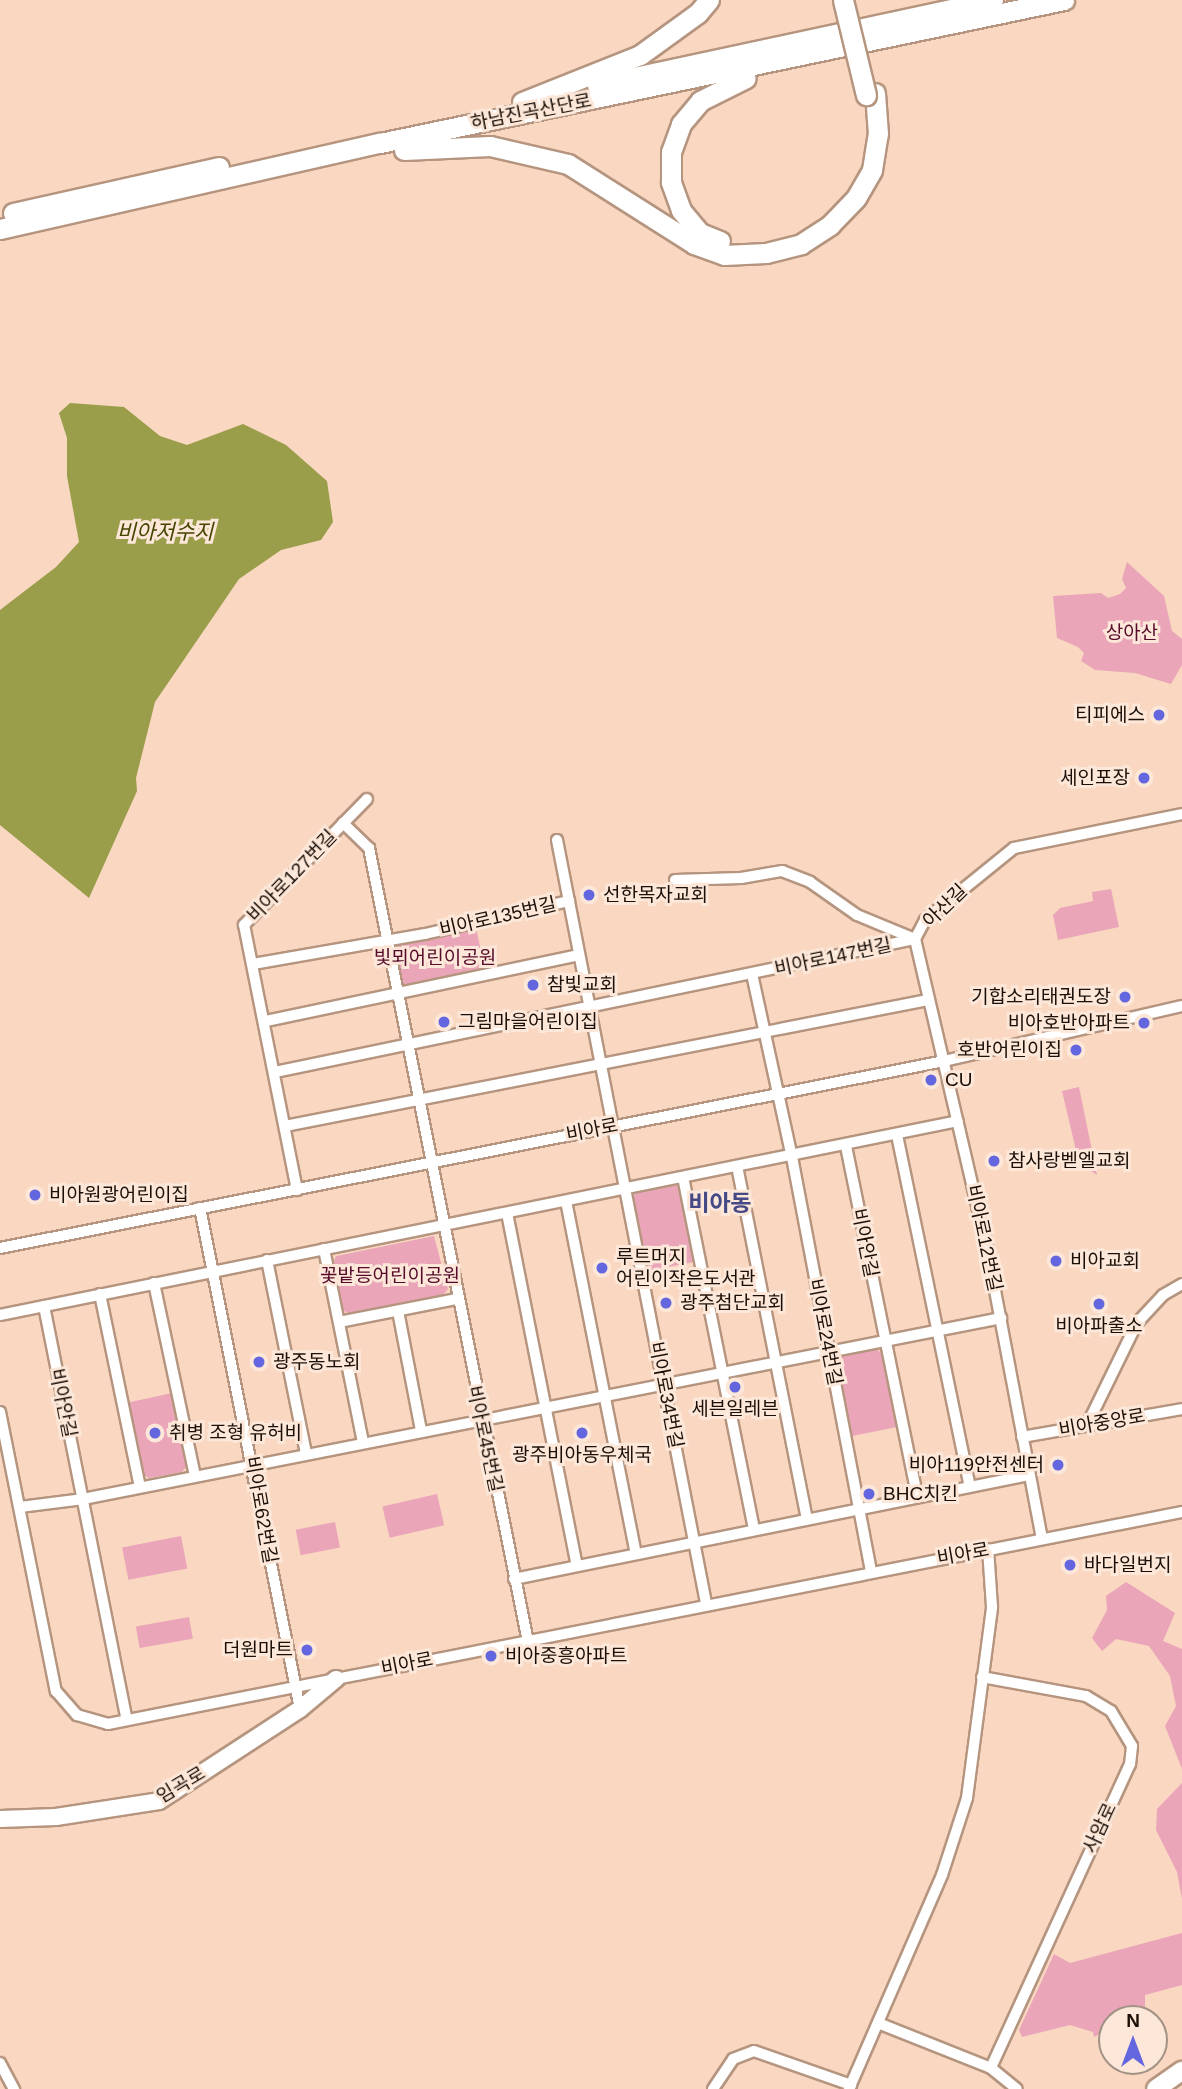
<!DOCTYPE html>
<html>
<head>
<meta charset="utf-8">
<style>
  body { margin:0 }
  #map { position:relative; width:1182px; height:2089px; overflow:hidden; background:#f9d7c0; font-family:Arial,"Noto Sans KR",sans-serif }
  div>[style] { position:absolute }
  .green>* { inset:0; background:#eaa5b9; transform-origin:0 0 }
  .water>* { inset:0; background:#9a9d4a }
  .roads { filter:drop-shadow(2px 0 #b5957f) drop-shadow(-2px 0 #b5957f) drop-shadow(0 2px #b5957f) drop-shadow(0 -2px #b5957f) }
  .street>* { height:10px; margin:-5px; padding:0 5px; transform-origin:5px; border-radius:5px; background:#fff }
  .secondary>* { height:16px; margin:-8px; padding:0 8px; transform-origin:8px; border-radius:8px; background:#fff }
  .primary>* { height:18px; margin:-9px; padding:0 9px; transform-origin:9px; border-radius:9px; background:#fff }
  .highway>* { height:19px; margin:-9.5px; padding:0 9.5px; transform-origin:9.5px; border-radius:9.5px; background:#fff }
  .bridges { filter:drop-shadow(2px 0 #b5957f) drop-shadow(-2px 0 #b5957f) drop-shadow(0 2px #b5957f) drop-shadow(0 -2px #b5957f) }
  .highway-bridge>* { height:19px; margin:-9.5px; padding:0 9.5px; transform-origin:9.5px; border-radius:9.5px; background:#fff }
  .dots>* { width:19px; height:19px; translate:-50% -50%; box-sizing:border-box; border:4px solid #fce7d9; border-radius:50% }
  span { translate:-50% -50%; white-space:nowrap; text-align:center; line-height:1.15; -webkit-text-stroke:6px #fce7d9; paint-order:stroke }
  .street-label { font-size:19px; color:#1b0f07 }
  .park-label { font-size:19px; color:#560b2b }
  .poi-label { font-size:19px; color:#1b0f07 }
  .right { translate:-100% -50%; text-align:right }
  .left { translate:0 -50%; text-align:left }
  .water-label { font-size:21px; color:#444501; font-style:italic }
  .quarter-label { font-size:23px; color:#454a87; font-weight:700 }
  .north { position:absolute; left:1098px; top:2005px; width:70px; height:70px; box-sizing:border-box; background:#fce7d9; border:2px solid #a29185; border-radius:50%; rotate:0deg; font-size:19px; font-weight:700; line-height:28px; text-align:center; color:#1b0f07 }
  .north::after { content:''; display:block; margin:auto; width:24px; height:32px; background:#6366de; clip-path:polygon(50% 0,100% 100%,50% 72%,0 100%) }
</style>
</head>
<body>
<div id="map">
  <div class="green">
    <div style="clip-path:polygon(1127px 562px,1164px 596px,1172px 631px,1182px 639px,1182px 665px,1171px 684px,1135px 673px,1095px 670px,1081px 661px,1084px 653px,1078px 647px,1057px 638px,1053px 596px,1101px 593px,1108px 598px,1120px 594px,1126px 588px,1122px 579px)"></div>
    <div style="clip-path:polygon(1111px 889px,1119px 927px,1058px 940px,1053px 915px,1060px 908px,1093px 901px,1092px 892px)"></div>
    <div style="clip-path:polygon(476px 927px,485px 971px,408px 987px,401px 982px,394px 950px,399px 943px)"></div>
    <div style="clip-path:polygon(1079px 1087px,1097px 1175px,1079px 1163px,1062px 1091px)"></div>
    <div style="clip-path:polygon(673px 1183px,680px 1189px,694px 1262px,647px 1271px,632px 1198px,638px 1190px)"></div>
    <div style="clip-path:polygon(434px 1236px,448px 1289px,443px 1295px,350px 1315px,343px 1310px,333px 1263px,336px 1256px)"></div>
    <div style="clip-path:polygon(876px 1348px,882px 1354px,897px 1427px,852px 1436px,837px 1362px,840px 1356px)"></div>
    <div style="clip-path:polygon(172px 1393px,188px 1465px,182px 1472px,149px 1478px,142px 1474px,126px 1403px)"></div>
    <div style="left:437px;top:1494px;width:32px;height:56px;rotate:77deg"></div>
    <div style="left:335px;top:1522px;width:26px;height:40px;rotate:79deg"></div>
    <div style="left:181px;top:1536px;width:33px;height:60px;rotate:79deg"></div>
    <div style="clip-path:polygon(1126px 1582px,1175px 1613px,1163px 1641px,1182px 1649px,1182px 1769px,1165px 1726px,1176px 1706px,1170px 1676px,1149px 1646px,1116px 1639px,1102px 1651px,1092px 1638px,1107px 1610px,1106px 1596px)"></div>
    <div style="left:189px;top:1617px;width:22px;height:54px;rotate:80deg"></div>
    <div style="clip-path:polygon(1182px 1783px,1182px 1899px,1177px 1872px,1156px 1830px,1157px 1809px)"></div>
    <div style="clip-path:polygon(1182px 1933px,1182px 1985px,1145px 1995px,1145px 2019px,1112px 2019px,1112px 2028px,1094px 2037px,1093px 2032px,1070px 2025px,1022px 2037px,1019px 2030px,1054px 1954px,1070px 1963px)"></div>
  </div>
  <div class="water">
    <div style="clip-path:polygon(70px 403px,124px 407px,160px 436px,187px 445px,243px 424px,286px 445px,327px 481px,333px 522px,321px 540px,281px 550px,239px 579px,155px 702px,136px 778px,137px 791px,89px 898px,0 825px,0 610px,56px 567px,79px 542px,67px 476px,67px 438px,59px 413px)"></div>
  </div>
  <div class="roads">
    <div class="street">
      <div style="left:343px;top:823px;width:36px;rotate:44deg"></div>
      <div style="left:369px;top:848px;width:810px;rotate:78.68deg"></div>
      <div style="left:557px;top:840px;width:777px;rotate:78.95deg"></div>
      <div style="left:675px;top:880px;width:66px;rotate:-1.7deg"></div>
      <div style="left:741px;top:878px;width:42px;rotate:-9.7deg"></div>
      <div style="left:782px;top:871px;width:30px;rotate:21deg"></div>
      <div style="left:810px;top:882px;width:57px;rotate:35.1deg"></div>
      <div style="left:857px;top:915px;width:63px;rotate:22.5deg"></div>
      <div style="left:915px;top:939px;width:317px;rotate:76.9deg"></div>
      <div style="left:987px;top:1248px;width:296px;rotate:79.3deg"></div>
      <div style="left:915px;top:939px;width:21px;rotate:-62deg"></div>
      <div style="left:925px;top:920px;width:114px;rotate:-39deg"></div>
      <div style="left:1014px;top:848px;width:171px;rotate:-11.4deg"></div>
      <div style="left:253px;top:964px;width:175px;rotate:-9.9deg"></div>
      <div style="left:425px;top:934px;width:148px;rotate:-12.9deg"></div>
      <div style="left:752px;top:974px;width:187px;rotate:77.7deg"></div>
      <div style="left:792px;top:1157px;width:421px;rotate:79.2deg"></div>
      <div style="left:266px;top:1021px;width:320px;rotate:-11.9deg"></div>
      <div style="left:275px;top:1072px;width:654px;rotate:-11.74deg"></div>
      <div style="left:285px;top:1126px;width:655px;rotate:-11.09deg"></div>
      <div style="left:897px;top:1135px;width:359px;rotate:78.3deg"></div>
      <div style="left:846px;top:1146px;width:357px;rotate:78.5deg"></div>
      <div style="left:737px;top:1166px;width:360px;rotate:78.8deg"></div>
      <div style="left:683px;top:1177px;width:359px;rotate:78.6deg"></div>
      <div style="left:297px;top:1190px;width:270px;rotate:-101.3deg"></div>
      <div style="left:244px;top:925px;width:176px;rotate:-45.7deg"></div>
      <div style="left:566px;top:1201px;width:359px;rotate:78.8deg"></div>
      <div style="left:200px;top:1208px;width:511px;rotate:78.71deg"></div>
      <div style="left:507px;top:1213px;width:359px;rotate:78.8deg"></div>
      <div style="left:0;top:1248px;width:962px;rotate:-11.2deg"></div>
      <div style="left:944px;top:1061px;width:244px;rotate:-13deg"></div>
      <div style="left:324px;top:1249px;width:198px;rotate:78.6deg"></div>
      <div style="left:267px;top:1260px;width:198px;rotate:78.6deg"></div>
      <div style="left:154px;top:1283px;width:197px;rotate:78deg"></div>
      <div style="left:100px;top:1294px;width:197px;rotate:78.3deg"></div>
      <div style="left:44px;top:1306px;width:422px;rotate:78.7deg"></div>
      <div style="left:398px;top:1311px;width:122px;rotate:79.1deg"></div>
      <div style="left:0;top:1315px;width:977px;rotate:-11.45deg"></div>
      <div style="left:339px;top:1322px;width:119px;rotate:-11.1deg"></div>
      <div style="left:0;top:1412px;width:285px;rotate:78.7deg"></div>
      <div style="left:56px;top:1691px;width:32px;rotate:49deg"></div>
      <div style="left:77px;top:1715px;width:32px;rotate:16deg"></div>
      <div style="left:108px;top:1724px;width:1095px;rotate:-11.17deg"></div>
      <div style="left:1088px;top:1423px;width:111px;rotate:-63.9deg"></div>
      <div style="left:1137px;top:1323px;width:38px;rotate:-47deg"></div>
      <div style="left:1163px;top:1295px;width:22px;rotate:-30deg"></div>
      <div style="left:1022px;top:1437px;width:162px;rotate:-9.9deg"></div>
      <div style="left:20px;top:1507px;width:64px;rotate:-7.2deg"></div>
      <div style="left:83px;top:1499px;width:936px;rotate:-11.15deg"></div>
      <div style="left:514px;top:1579px;width:525px;rotate:-11.42deg"></div>
      <div style="left:982px;top:1677px;width:106px;rotate:10.4deg"></div>
      <div style="left:1086px;top:1696px;width:29px;rotate:31deg"></div>
      <div style="left:1111px;top:1711px;width:41px;rotate:59deg"></div>
      <div style="left:1132px;top:1746px;width:18px;rotate:96deg"></div>
      <div style="left:1130px;top:1764px;width:334px;rotate:114.6deg"></div>
      <div style="left:878px;top:2023px;width:122px;rotate:21.7deg"></div>
      <div style="left:991px;top:2068px;width:33px;rotate:39deg"></div>
      <div style="left:0;top:2063px;width:30px;rotate:62deg"></div>
      <div style="left:713px;top:2089px;width:36px;rotate:-56deg"></div>
      <div style="left:733px;top:2059px;width:22px;rotate:-21deg"></div>
      <div style="left:754px;top:2051px;width:103px;rotate:19.3deg"></div>
      <div style="left:849px;top:2089px;width:233px;rotate:-66.5deg"></div>
      <div style="left:942px;top:1875px;width:81px;rotate:-72deg"></div>
      <div style="left:967px;top:1798px;width:193px;rotate:-82.5deg"></div>
      <div style="left:992px;top:1607px;width:58px;rotate:-93.9deg"></div>
    </div>
    <div class="secondary">
      <div style="left:0;top:1819px;width:56px;rotate:-2deg"></div>
      <div style="left:56px;top:1817px;width:104px;rotate:-8.8deg"></div>
      <div style="left:159px;top:1801px;width:168px;rotate:-33.1deg"></div>
      <div style="left:300px;top:1709px;width:47px;rotate:-39.8deg"></div>
    </div>
    <div class="primary">
      <div style="left:1156px;top:2089px;width:32px;rotate:-35deg"></div>
    </div>
    <div class="highway">
      <div style="left:597px;top:85px;width:405px;rotate:-12.1deg"></div>
      <div style="left:522px;top:102px;width:127px;rotate:-21.7deg"></div>
      <div style="left:640px;top:55px;width:72px;rotate:-35.9deg"></div>
      <div style="left:698px;top:13px;width:17px;rotate:-50deg"></div>
      <div style="left:404px;top:150px;width:86px;rotate:-2.7deg"></div>
      <div style="left:490px;top:146px;width:80px;rotate:13deg"></div>
      <div style="left:568px;top:164px;width:149px;rotate:32.4deg"></div>
      <div style="left:694px;top:244px;width:32px;rotate:20deg"></div>
      <div style="left:724px;top:255px;width:42px;rotate:-2.7deg"></div>
      <div style="left:766px;top:253px;width:36px;rotate:-14deg"></div>
      <div style="left:801px;top:244px;width:35px;rotate:-33deg"></div>
      <div style="left:830px;top:225px;width:37px;rotate:-46deg"></div>
      <div style="left:856px;top:198px;width:32px;rotate:-60deg"></div>
      <div style="left:872px;top:170px;width:36px;rotate:-81deg"></div>
      <div style="left:878px;top:134px;width:41px;rotate:-94.2deg"></div>
      <div style="left:13px;top:213px;width:211px;rotate:-12.6deg"></div>
      <div style="left:0;top:229px;width:390px;rotate:-12.8deg"></div>
      <div style="left:380px;top:143px;width:699px;rotate:-11.81deg"></div>
      <div style="left:720px;top:241px;width:22px;rotate:-158deg"></div>
      <div style="left:700px;top:233px;width:30px;rotate:-130deg"></div>
      <div style="left:681px;top:210px;width:30px;rotate:-110deg"></div>
      <div style="left:671px;top:182px;width:30px;rotate:-90deg"></div>
      <div style="left:671px;top:152px;width:30px;rotate:-70deg"></div>
      <div style="left:681px;top:124px;width:30px;rotate:-50deg"></div>
      <div style="left:700px;top:101px;width:51px;rotate:-26.6deg"></div>
    </div>
  </div>
  <div class="bridges">
    <div class="highway-bridge">
      <div style="left:843px;top:0;width:98px;rotate:76.4deg"></div>
    </div>
  </div>
  <div class="dots">
    <div style="left:1159px;top:715px;background:#6366de"></div>
    <div style="left:1144px;top:778px;background:#6366de"></div>
    <div style="left:589px;top:895px;background:#6366de"></div>
    <div style="left:533px;top:985px;background:#6366de"></div>
    <div style="left:1125px;top:997px;background:#6366de"></div>
    <div style="left:444px;top:1022px;background:#6366de"></div>
    <div style="left:1144px;top:1023px;background:#6366de"></div>
    <div style="left:1076px;top:1050px;background:#6366de"></div>
    <div style="left:931px;top:1080px;background:#6366de"></div>
    <div style="left:994px;top:1161px;background:#6366de"></div>
    <div style="left:35px;top:1195px;background:#6366de"></div>
    <div style="left:1056px;top:1261px;background:#6366de"></div>
    <div style="left:602px;top:1268px;background:#6366de"></div>
    <div style="left:666px;top:1303px;background:#6366de"></div>
    <div style="left:1099px;top:1304px;background:#6366de"></div>
    <div style="left:259px;top:1362px;background:#6366de"></div>
    <div style="left:735px;top:1387px;background:#6366de"></div>
    <div style="left:155px;top:1433px;background:#6366de"></div>
    <div style="left:582px;top:1433px;background:#6366de"></div>
    <div style="left:1058px;top:1465px;background:#6366de"></div>
    <div style="left:869px;top:1494px;background:#6366de"></div>
    <div style="left:1070px;top:1565px;background:#6366de"></div>
    <div style="left:307px;top:1650px;background:#6366de"></div>
    <div style="left:491px;top:1656px;background:#6366de"></div>
  </div>
  <div class="street-label">
    <span style="left:531px;top:112px;rotate:-11deg">하남진곡산단로</span>
    <span style="left:292px;top:876px;rotate:-46deg">비아로127번길</span>
    <span style="left:945px;top:906px;rotate:-44deg">아산길</span>
    <span style="left:498px;top:917px;rotate:-13deg">비아로135번길</span>
    <span style="left:833px;top:957px;rotate:-12deg">비아로147번길</span>
    <span style="left:592px;top:1130px;rotate:-11deg">비아로</span>
    <span style="left:984px;top:1238px;rotate:78deg">비아로12번길</span>
    <span style="left:865px;top:1243px;rotate:79deg">비아안길</span>
    <span style="left:825px;top:1332px;rotate:79deg">비아로24번길</span>
    <span style="left:666px;top:1395px;rotate:79deg">비아로34번길</span>
    <span style="left:63px;top:1403px;rotate:79deg">비아안길</span>
    <span style="left:1102px;top:1423px;rotate:-10deg">비아중앙로</span>
    <span style="left:485px;top:1439px;rotate:78deg">비아로45번길</span>
    <span style="left:261px;top:1510px;rotate:80deg">비아로62번길</span>
    <span style="left:963px;top:1554px;rotate:-10deg">비아로</span>
    <span style="left:407px;top:1664px;rotate:-11deg">비아로</span>
    <span style="left:181px;top:1785px;rotate:-31deg">임곡로</span>
    <span style="left:1100px;top:1828px;rotate:-65deg">사암로</span>
  </div>
  <div class="park-label">
    <span style="left:1132px;top:633px">상아산</span>
    <span style="left:435px;top:958px">빛뫼어린이공원</span>
    <span style="left:390px;top:1276px">꽃밭등어린이공원</span>
  </div>
  <div class="poi-label">
    <span class="right" style="left:1145px;top:715px">티피에스</span>
    <span class="right" style="left:1130px;top:778px">세인포장</span>
    <span class="left" style="left:603px;top:895px">선한목자교회</span>
    <span class="left" style="left:547px;top:985px">참빛교회</span>
    <span class="right" style="left:1111px;top:997px">기합소리태권도장</span>
    <span class="left" style="left:458px;top:1022px">그림마을어린이집</span>
    <span class="right" style="left:1130px;top:1023px">비아호반아파트</span>
    <span class="right" style="left:1062px;top:1050px">호반어린이집</span>
    <span class="left" style="left:945px;top:1080px">CU</span>
    <span class="left" style="left:1008px;top:1161px">참사랑벧엘교회</span>
    <span class="left" style="left:49px;top:1195px">비아원광어린이집</span>
    <span class="left" style="left:616px;top:1268px">루트머지<br>어린이작은도서관</span>
    <span class="left" style="left:1070px;top:1261px">비아교회</span>
    <span class="left" style="left:680px;top:1303px">광주첨단교회</span>
    <span style="left:1099px;top:1326px">비아파출소</span>
    <span class="left" style="left:273px;top:1362px">광주동노회</span>
    <span style="left:735px;top:1409px">세븐일레븐</span>
    <span class="left" style="left:169px;top:1433px">취병 조형 유허비</span>
    <span style="left:582px;top:1455px">광주비아동우체국</span>
    <span class="right" style="left:1044px;top:1465px">비아119안전센터</span>
    <span class="left" style="left:883px;top:1494px">BHC치킨</span>
    <span class="left" style="left:1084px;top:1565px">바다일번지</span>
    <span class="right" style="left:293px;top:1650px">더원마트</span>
    <span class="left" style="left:505px;top:1656px">비아중흥아파트</span>
  </div>
  <div class="water-label">
    <span style="left:165px;top:532px">비아저수지</span>
  </div>
  <div class="quarter-label">
    <span style="left:720px;top:1203px">비아동</span>
  </div>
  <div class="north">N</div>
</div>
</body>
</html>
